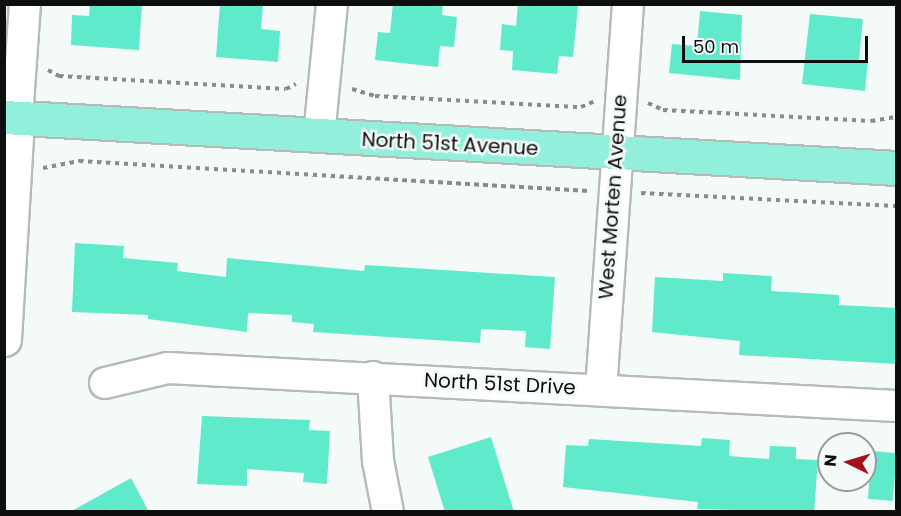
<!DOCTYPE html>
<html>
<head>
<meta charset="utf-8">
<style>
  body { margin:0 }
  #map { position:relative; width:901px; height:516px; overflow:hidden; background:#f4faf8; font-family:Poppins,sans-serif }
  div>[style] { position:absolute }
  .building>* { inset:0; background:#5eeacb; transform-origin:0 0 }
  .path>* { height:4px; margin-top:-2px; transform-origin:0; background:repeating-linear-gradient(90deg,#888d8b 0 4.5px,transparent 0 9px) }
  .roads { filter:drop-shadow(2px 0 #b4bbb9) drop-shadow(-2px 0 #b4bbb9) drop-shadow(0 2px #b4bbb9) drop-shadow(0 -2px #b4bbb9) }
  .minor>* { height:30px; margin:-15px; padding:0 15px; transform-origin:15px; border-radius:15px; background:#fff }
  .tertiary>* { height:33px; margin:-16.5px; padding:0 16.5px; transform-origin:16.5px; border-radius:16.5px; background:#fff }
  .primary>* { height:33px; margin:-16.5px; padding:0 16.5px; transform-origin:16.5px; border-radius:16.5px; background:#92efdc }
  span { translate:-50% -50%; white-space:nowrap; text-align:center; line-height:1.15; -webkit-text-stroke:5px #f4faf8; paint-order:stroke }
  .street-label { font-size:20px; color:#0d0f0f }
  .frame { position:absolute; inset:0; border:6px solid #0d0f0f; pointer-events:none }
  .north { position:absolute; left:817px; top:432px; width:60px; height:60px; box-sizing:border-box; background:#f4faf8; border:2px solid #989c9b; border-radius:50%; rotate:275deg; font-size:16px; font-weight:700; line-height:24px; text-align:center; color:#0d0f0f }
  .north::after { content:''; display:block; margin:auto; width:21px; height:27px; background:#a6101a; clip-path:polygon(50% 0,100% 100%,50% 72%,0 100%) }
  .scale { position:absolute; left:682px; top:36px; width:186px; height:27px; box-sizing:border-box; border:3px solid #0d0f0f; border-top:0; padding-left:8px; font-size:18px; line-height:21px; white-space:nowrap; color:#0d0f0f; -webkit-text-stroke:4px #f4faf8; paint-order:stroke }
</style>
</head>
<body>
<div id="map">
  <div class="building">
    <div style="clip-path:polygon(90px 4px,142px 4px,139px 50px,71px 45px,72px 15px,89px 16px)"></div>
    <div style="clip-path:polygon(220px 4px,263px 4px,261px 29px,280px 31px,278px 62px,216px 57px)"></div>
    <div style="clip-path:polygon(393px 4px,443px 4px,442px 15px,457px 17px,454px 47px,440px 46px,438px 67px,375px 60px,378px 32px,390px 33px)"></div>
    <div style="clip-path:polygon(518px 4px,578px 6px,573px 57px,559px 56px,557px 74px,512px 70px,513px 51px,500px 50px,502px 24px,516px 26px)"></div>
    <div style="clip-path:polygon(700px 11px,742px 15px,740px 80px,669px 73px,672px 44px,697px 46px)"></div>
    <div style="clip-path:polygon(810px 14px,863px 19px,859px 60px,868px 60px,865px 91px,802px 84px)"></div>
    <div style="clip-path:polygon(75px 243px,124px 246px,123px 258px,178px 263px,177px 271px,226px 277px,227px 258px,364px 271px,365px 265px,555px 277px,550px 349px,525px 347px,526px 331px,481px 329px,480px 343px,313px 332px,314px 324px,292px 322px,292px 315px,248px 313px,247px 332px,148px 319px,148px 315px,72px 312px)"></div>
    <div style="clip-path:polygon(723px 273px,772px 276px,771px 291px,839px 295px,839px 305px,897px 308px,897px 364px,739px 355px,740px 341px,652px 332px,655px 277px,723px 281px)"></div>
    <div style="clip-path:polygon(202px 416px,310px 420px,309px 430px,330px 431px,327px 484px,303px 482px,304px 473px,247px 469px,247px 486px,197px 484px)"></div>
    <div style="clip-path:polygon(491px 437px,514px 512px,445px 512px,428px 457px)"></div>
    <div style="clip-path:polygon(702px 438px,730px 440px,729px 456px,769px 459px,770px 446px,796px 447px,796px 459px,818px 460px,814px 512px,697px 509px,698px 502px,563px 487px,566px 445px,588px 446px,589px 439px,701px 446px)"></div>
    <div style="left:872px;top:451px;width:25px;height:48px;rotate:5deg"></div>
    <div style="clip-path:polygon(131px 478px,149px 512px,70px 512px)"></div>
  </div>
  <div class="path">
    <div style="left:48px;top:70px;width:13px;rotate:29deg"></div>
    <div style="left:59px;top:76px;width:227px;rotate:3.3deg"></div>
    <div style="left:286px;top:89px;width:11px;rotate:-27deg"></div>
    <div style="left:352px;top:89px;width:24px;rotate:17deg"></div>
    <div style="left:375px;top:96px;width:206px;rotate:3.1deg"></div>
    <div style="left:581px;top:107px;width:15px;rotate:-23deg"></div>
    <div style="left:648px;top:103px;width:17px;rotate:25deg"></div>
    <div style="left:663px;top:110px;width:208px;rotate:3deg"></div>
    <div style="left:871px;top:121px;width:25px;rotate:-9deg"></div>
    <div style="left:43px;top:168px;width:37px;rotate:-11deg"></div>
    <div style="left:79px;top:161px;width:511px;rotate:3.37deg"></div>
    <div style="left:641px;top:193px;width:255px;rotate:2.9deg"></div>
  </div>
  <div class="roads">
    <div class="minor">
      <div style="left:17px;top:118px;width:114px;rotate:-86deg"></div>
      <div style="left:319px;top:136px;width:133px;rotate:-84.4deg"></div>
      <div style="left:373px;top:377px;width:84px;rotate:86.6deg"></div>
      <div style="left:378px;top:461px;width:52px;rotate:78.9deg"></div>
      <div style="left:105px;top:383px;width:65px;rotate:-13.4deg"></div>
      <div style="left:168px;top:368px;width:729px;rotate:2.99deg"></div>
      <div style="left:601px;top:390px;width:387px;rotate:-86deg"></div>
    </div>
    <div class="tertiary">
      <div style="left:4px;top:339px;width:221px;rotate:-86.6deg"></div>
    </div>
    <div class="primary">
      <div style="left:4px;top:117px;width:893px;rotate:3.27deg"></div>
    </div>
  </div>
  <div class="street-label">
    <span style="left:450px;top:144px;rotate:3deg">North 51st Avenue</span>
    <span style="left:613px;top:197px;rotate:-86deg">West Morten Avenue</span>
    <span style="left:500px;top:384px;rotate:3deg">North 51st Drive</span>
  </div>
  <div class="frame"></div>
  <div class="north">N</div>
  <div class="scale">50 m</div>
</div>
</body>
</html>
